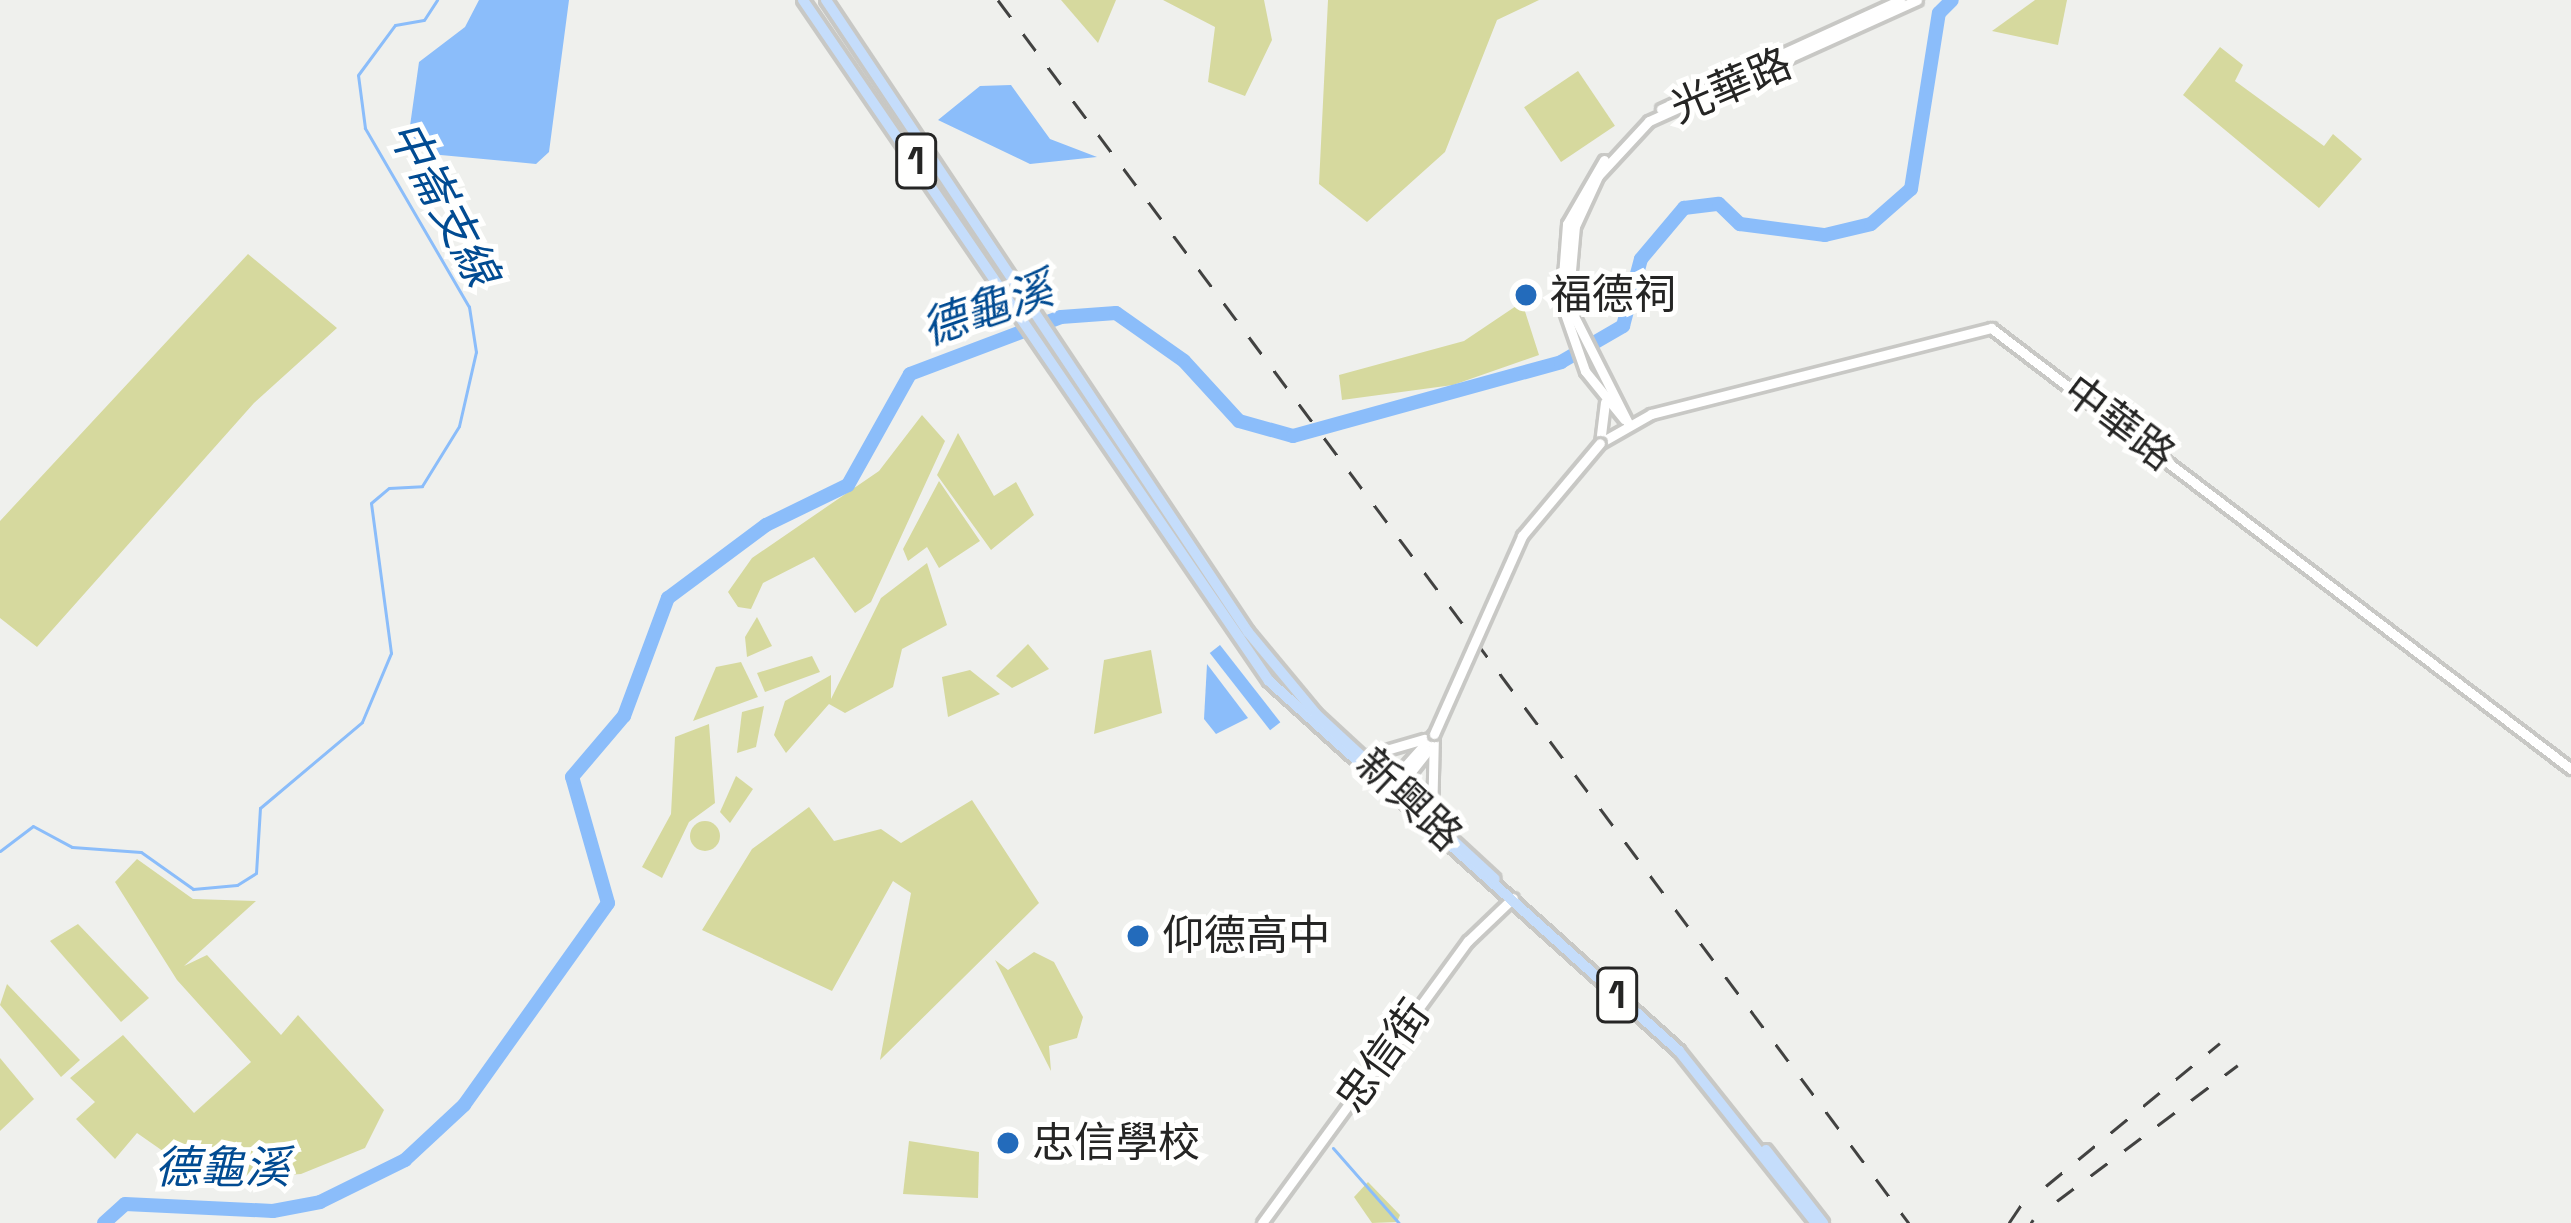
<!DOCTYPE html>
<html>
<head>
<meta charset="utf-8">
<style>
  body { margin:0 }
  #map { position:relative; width:2571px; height:1223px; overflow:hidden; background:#eff0ed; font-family:"Space Grotesk","Noto Sans TC",sans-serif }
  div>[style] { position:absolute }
  .green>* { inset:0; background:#d6d99e; transform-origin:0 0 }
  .round { border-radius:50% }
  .water>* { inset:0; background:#8bbdfa; transform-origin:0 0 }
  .stream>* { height:3px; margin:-1.5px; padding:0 1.5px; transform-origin:1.5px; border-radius:1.5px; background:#8bbdfa }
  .river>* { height:14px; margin:-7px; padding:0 7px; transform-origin:7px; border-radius:7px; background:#8bbdfa }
  .roads { filter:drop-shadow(3px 0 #c8c8c5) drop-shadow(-3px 0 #c8c8c5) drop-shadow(0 3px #c8c8c5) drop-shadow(0 -3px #c8c8c5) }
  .secondary>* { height:9px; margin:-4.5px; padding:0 4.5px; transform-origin:4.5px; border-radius:4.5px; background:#fff }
  .primary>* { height:10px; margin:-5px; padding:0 5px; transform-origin:5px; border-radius:5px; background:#c5ddfb }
  .rail>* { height:3px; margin-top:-1.5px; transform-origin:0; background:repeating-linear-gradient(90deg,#424241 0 21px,transparent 0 42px) }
  .bridges { filter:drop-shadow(3px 0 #c8c8c5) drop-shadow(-3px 0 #c8c8c5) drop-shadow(0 3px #c8c8c5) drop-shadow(0 -3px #c8c8c5) }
  .secondary-bridge>* { height:9px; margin:-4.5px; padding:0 4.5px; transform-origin:4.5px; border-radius:4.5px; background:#fff }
  .dots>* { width:33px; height:33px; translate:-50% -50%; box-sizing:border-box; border:6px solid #fffffe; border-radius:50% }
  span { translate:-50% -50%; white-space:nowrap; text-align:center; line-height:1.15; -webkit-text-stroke:10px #fffffe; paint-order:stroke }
  .shield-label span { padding:3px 9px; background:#fffffe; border:3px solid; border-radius:9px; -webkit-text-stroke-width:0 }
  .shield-label { font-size:39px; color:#252524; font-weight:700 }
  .street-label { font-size:42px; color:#252524 }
  .poi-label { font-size:42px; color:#252524 }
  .left { translate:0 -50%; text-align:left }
  .water-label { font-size:45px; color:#014b92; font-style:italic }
</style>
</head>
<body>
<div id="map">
  <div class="green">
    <div style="clip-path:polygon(1061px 0,1116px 0,1098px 43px)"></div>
    <div style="clip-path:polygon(1163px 0,1264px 0,1272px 40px,1245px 96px,1208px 82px,1215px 27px)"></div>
    <div style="clip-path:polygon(1328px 0,1539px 0,1497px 20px,1445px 152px,1367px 222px,1319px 184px)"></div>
    <div style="clip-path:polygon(2035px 0,2067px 0,2058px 45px,1992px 31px)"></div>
    <div style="clip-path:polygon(2220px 47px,2243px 65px,2235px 81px,2324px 146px,2333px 134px,2362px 159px,2319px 208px,2183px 95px)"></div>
    <div style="left:1578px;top:71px;width:66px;height:65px;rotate:56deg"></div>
    <div style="clip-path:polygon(248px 254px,337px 328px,254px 403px,37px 647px,0 618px,0 521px)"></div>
    <div style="clip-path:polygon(1522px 302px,1539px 355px,1453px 385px,1342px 400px,1339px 375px,1464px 341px)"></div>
    <div style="clip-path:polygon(922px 415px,945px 441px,871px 602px,855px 613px,814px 557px,763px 583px,751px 609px,738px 607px,728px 592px,752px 558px,879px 471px)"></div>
    <div style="clip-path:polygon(958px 433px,994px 496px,1016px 482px,1034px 515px,991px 550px,937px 475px)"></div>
    <div style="clip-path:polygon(939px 481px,980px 541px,939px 568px,927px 547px,908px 561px,903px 549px)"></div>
    <div style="clip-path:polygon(927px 563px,947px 625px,902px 649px,893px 687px,845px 713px,829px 704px,786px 753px,774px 735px,785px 701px,831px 675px,831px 699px,881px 598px)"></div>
    <div style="clip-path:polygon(757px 617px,772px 646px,747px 657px,745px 637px)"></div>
    <div style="clip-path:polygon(1028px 644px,1049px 669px,1012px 688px,996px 676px)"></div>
    <div style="clip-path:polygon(1151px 650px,1162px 713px,1094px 734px,1104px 660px)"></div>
    <div style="clip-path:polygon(812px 656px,820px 672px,765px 692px,757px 673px)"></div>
    <div style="clip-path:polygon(741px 662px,758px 697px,693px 721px,716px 667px)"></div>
    <div style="clip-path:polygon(970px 670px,1000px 694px,948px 717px,942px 677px)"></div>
    <div style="clip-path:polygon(764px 706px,756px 747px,737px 753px,742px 712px)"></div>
    <div style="clip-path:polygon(709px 724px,715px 803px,689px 822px,662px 878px,642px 867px,671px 814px,675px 737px)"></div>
    <div style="clip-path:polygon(736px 776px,753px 789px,730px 823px,720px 812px)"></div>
    <div style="clip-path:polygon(972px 800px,1039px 903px,880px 1060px,911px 893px,893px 881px,832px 991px,702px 930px,752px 849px,809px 807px,834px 841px,881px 829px,901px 843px)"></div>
    <div class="round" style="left:690px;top:821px;width:30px;height:30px"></div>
    <div style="clip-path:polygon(137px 859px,193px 899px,256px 901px,184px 966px,207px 955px,281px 1035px,298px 1015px,384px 1110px,365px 1148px,301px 1174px,234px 1179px,180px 1163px,137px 1133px,115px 1159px,76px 1119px,95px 1102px,70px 1078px,123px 1035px,194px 1113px,251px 1062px,177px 980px,115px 882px)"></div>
    <div style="clip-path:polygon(78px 924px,149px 998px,121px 1022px,50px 941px)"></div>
    <div style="clip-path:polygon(1034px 952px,1054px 962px,1083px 1017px,1077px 1038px,1049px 1046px,1051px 1071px,995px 960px,1008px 970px)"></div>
    <div style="clip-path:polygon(7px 984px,80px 1060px,61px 1077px,0 1005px)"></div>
    <div style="clip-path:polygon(0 1058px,34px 1099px,0 1131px)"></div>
    <div style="clip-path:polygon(909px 1141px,979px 1152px,978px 1198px,903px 1194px)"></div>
    <div style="clip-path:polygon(1368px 1182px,1400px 1215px,1397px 1222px,1372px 1223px,1354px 1197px)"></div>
  </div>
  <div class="water">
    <div style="clip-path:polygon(479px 0,569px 0,549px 152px,536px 164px,430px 154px,409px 133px,419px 62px,465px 27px)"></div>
    <div style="clip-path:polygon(1011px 85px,1050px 139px,1097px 157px,1030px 164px,938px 120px,980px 86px)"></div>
    <div style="left:1220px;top:645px;width:98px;height:13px;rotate:52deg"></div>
    <div style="clip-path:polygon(1207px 664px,1248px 718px,1216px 734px,1204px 719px)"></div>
  </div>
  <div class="stream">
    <div style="left:0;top:851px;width:41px;rotate:-37.1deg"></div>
    <div style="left:33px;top:826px;width:44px;rotate:28.3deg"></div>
    <div style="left:72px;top:847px;width:69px;rotate:4.1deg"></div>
    <div style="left:141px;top:852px;width:64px;rotate:35.4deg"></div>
    <div style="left:193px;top:889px;width:44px;rotate:-5.2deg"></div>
    <div style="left:237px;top:885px;width:22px;rotate:-32deg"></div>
    <div style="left:256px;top:873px;width:65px;rotate:-86.5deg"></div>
    <div style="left:260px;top:808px;width:133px;rotate:-40.1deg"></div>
    <div style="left:362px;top:722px;width:75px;rotate:-67.2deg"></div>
    <div style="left:391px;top:653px;width:151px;rotate:-97.6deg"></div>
    <div style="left:371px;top:503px;width:23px;rotate:-40deg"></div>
    <div style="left:389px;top:488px;width:33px;rotate:-3deg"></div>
    <div style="left:422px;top:486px;width:70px;rotate:-58.3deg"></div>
    <div style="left:459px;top:426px;width:76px;rotate:-77.1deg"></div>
    <div style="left:476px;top:352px;width:46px;rotate:-98.8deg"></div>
    <div style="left:469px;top:307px;width:207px;rotate:-120.2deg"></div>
    <div style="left:365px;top:128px;width:53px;rotate:-97.5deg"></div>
    <div style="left:358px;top:75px;width:62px;rotate:-53.5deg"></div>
    <div style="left:395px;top:25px;width:29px;rotate:-10deg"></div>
    <div style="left:424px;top:20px;width:24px;rotate:-57deg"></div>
    <div style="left:1333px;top:1148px;width:100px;rotate:48.7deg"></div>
  </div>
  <div class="river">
    <div style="left:104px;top:1223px;width:28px;rotate:-42deg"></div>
    <div style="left:125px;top:1204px;width:148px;rotate:2.7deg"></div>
    <div style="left:273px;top:1211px;width:48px;rotate:-10.8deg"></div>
    <div style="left:320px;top:1202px;width:95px;rotate:-26.3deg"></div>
    <div style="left:405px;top:1160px;width:81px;rotate:-43deg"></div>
    <div style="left:464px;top:1105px;width:248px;rotate:-54.5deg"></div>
    <div style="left:608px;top:903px;width:131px;rotate:-105.9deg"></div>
    <div style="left:572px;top:777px;width:80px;rotate:-49.6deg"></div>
    <div style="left:624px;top:716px;width:126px;rotate:-69.6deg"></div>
    <div style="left:668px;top:598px;width:122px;rotate:-36.7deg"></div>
    <div style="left:766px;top:525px;width:91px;rotate:-26deg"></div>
    <div style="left:848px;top:485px;width:127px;rotate:-60.8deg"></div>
    <div style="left:910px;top:374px;width:161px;rotate:-20.7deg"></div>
    <div style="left:1061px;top:317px;width:55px;rotate:-4.2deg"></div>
    <div style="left:1116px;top:313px;width:83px;rotate:35.2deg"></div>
    <div style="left:1184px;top:361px;width:81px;rotate:47.5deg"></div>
    <div style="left:1239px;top:421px;width:56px;rotate:15.5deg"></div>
    <div style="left:1293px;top:436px;width:278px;rotate:-15.4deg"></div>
    <div style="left:1561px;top:362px;width:72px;rotate:-30.1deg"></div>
    <div style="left:1623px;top:326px;width:69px;rotate:-75deg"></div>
    <div style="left:1641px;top:259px;width:67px;rotate:-49.9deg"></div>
    <div style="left:1684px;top:208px;width:35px;rotate:-7deg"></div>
    <div style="left:1719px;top:204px;width:29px;rotate:44deg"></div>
    <div style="left:1740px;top:224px;width:86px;rotate:7.4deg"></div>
    <div style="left:1825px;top:235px;width:47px;rotate:-13.4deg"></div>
    <div style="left:1871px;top:224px;width:53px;rotate:-41.2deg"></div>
    <div style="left:1911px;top:189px;width:178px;rotate:-81deg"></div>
    <div style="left:1939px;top:13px;width:18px;rotate:-45deg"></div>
  </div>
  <div class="roads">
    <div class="secondary">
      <div style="left:1661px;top:109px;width:263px;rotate:-24.5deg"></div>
      <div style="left:1604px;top:160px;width:74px;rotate:120deg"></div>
      <div style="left:1567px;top:224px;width:78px;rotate:94.4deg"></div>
      <div style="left:1561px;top:302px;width:73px;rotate:70.8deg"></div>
      <div style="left:1585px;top:371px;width:62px;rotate:50.9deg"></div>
      <div style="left:1628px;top:423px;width:133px;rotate:-116.8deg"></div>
      <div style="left:1568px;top:304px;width:78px;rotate:-84.9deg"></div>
      <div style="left:1575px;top:226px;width:55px;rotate:-65.3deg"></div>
      <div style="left:1598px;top:176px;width:75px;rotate:-47.2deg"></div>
      <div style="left:1649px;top:121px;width:294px;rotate:-24.3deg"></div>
      <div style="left:1600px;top:443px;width:59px;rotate:-29.6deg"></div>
      <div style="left:1651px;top:414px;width:351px;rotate:-14.2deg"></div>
      <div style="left:1991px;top:328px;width:729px;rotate:37.25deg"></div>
      <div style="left:1600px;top:443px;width:41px;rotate:-83deg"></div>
      <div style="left:1362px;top:757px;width:65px;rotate:-16.2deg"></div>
      <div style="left:1390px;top:783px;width:66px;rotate:-48.1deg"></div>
      <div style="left:1395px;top:792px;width:53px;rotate:-51.8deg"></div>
      <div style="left:1432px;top:821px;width:87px;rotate:-88.7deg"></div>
      <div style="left:1262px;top:1223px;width:349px;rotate:-53.9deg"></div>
      <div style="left:1468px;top:941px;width:62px;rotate:-43.7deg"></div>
    </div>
    <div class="primary">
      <div style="left:803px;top:0;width:825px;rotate:55.62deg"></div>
      <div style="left:1269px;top:681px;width:552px;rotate:42.06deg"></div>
      <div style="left:1679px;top:1051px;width:220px;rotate:51.5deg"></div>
      <div style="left:826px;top:0;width:760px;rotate:56.27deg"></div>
      <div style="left:1248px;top:632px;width:107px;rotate:50.3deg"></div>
      <div style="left:1316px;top:714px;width:243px;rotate:42.7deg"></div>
      <div style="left:1766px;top:1150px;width:93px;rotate:52deg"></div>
    </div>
  </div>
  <div class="rail">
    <div style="left:998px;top:0;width:1525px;rotate:53.32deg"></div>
    <div style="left:2046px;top:1186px;width:225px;rotate:-39.4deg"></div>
    <div style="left:2057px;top:1201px;width:226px;rotate:-36.9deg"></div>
    <div style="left:2009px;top:1223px;width:23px;rotate:-56deg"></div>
    <div style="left:2031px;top:1223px;width:4px;rotate:-56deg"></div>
  </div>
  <div class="bridges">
    <div class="secondary-bridge">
      <div style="left:1434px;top:734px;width:217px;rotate:-66deg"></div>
      <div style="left:1522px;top:536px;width:121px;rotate:-50deg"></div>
    </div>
  </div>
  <div class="dots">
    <div style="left:1526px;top:295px;background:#236bbb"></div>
    <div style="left:1138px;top:936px;background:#236bbb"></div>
    <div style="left:1008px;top:1143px;background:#236bbb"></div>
  </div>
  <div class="shield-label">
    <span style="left:916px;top:161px">1</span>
    <span style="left:1617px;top:995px">1</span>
  </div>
  <div class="street-label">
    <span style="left:1731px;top:86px;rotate:-23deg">光華路</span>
    <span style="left:2119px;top:423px;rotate:37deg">中華路</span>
    <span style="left:1409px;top:800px;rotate:43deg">新興路</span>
    <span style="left:1383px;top:1056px;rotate:-54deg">忠信街</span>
  </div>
  <div class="poi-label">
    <span class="left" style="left:1550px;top:295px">福德祠</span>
    <span class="left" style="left:1162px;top:936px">仰德高中</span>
    <span class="left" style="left:1032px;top:1143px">忠信學校</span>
  </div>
  <div class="water-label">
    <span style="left:443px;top:203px;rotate:62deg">中崙支線</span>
    <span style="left:987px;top:309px;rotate:-19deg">德龜溪</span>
    <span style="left:222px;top:1168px">德龜溪</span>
  </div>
</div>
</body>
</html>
